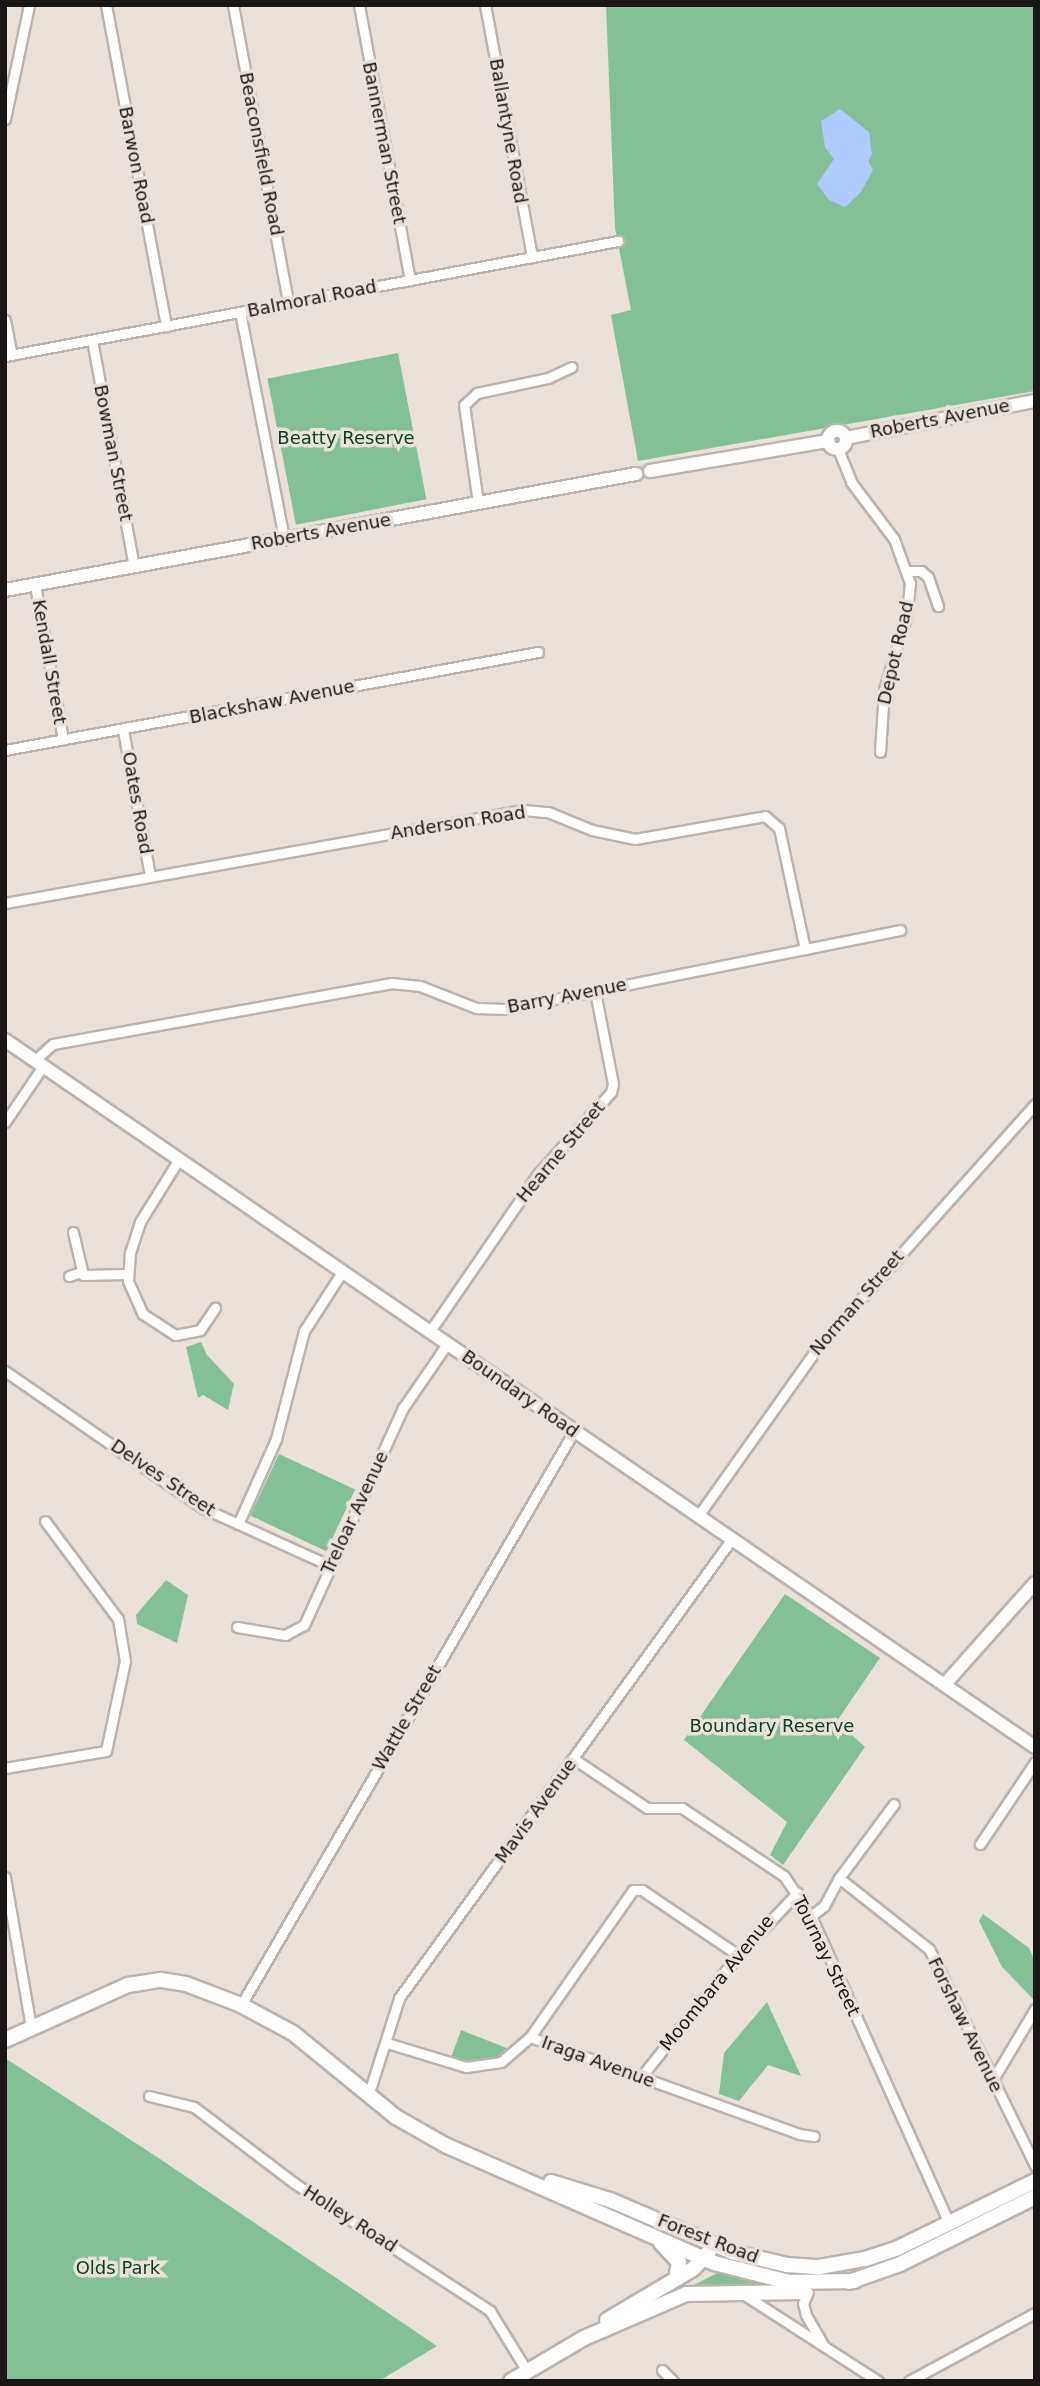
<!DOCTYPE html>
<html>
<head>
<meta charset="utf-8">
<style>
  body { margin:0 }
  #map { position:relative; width:1040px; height:2386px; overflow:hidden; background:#eae1db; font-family:"DejaVu Sans",sans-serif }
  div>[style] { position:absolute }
  .green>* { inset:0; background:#83c098; transform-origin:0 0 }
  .water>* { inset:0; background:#afcafd }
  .roads { filter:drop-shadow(2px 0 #bcb3ad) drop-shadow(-2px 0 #bcb3ad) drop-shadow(0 2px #bcb3ad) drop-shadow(0 -2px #bcb3ad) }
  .street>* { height:9px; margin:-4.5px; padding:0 4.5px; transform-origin:4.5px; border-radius:4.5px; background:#fff }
  .secondary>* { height:12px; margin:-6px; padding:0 6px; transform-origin:6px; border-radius:6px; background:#fff }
  .secondary>.ring { margin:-6px; padding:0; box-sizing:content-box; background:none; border:12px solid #fff; border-radius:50% }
  .primary>* { height:14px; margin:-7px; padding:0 7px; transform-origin:7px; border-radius:7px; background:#fff }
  span { translate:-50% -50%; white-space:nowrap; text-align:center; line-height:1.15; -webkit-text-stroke:7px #eae1db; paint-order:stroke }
  .street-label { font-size:18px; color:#1a1615 }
  .park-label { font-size:18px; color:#094225 }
  .frame { position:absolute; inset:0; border:7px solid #1a1615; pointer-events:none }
</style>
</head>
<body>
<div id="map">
  <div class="green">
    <div style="clip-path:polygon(606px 5px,1035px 5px,1035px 391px,638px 461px,611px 315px,631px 310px,615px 228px)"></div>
    <div style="left:398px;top:353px;width:149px;height:133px;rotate:79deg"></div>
    <div style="clip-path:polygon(201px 1342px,207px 1355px,234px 1384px,228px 1410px,203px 1395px,198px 1398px,186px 1347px)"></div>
    <div style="left:279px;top:1454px;width:84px;height:68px;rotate:25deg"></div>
    <div style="clip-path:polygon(166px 1580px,188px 1595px,177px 1643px,137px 1624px,136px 1615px)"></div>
    <div style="clip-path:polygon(785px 1594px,880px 1658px,837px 1721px,865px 1747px,783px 1865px,770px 1855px,787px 1822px,684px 1740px)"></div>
    <div style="clip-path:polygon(983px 1914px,1029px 1948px,1035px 1961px,1033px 1999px,1002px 1967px,979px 1921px)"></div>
    <div style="clip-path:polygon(767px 2002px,801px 2076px,768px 2065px,739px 2101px,719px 2094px,724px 2053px)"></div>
    <div style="clip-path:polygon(461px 2030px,509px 2049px,498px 2059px,468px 2063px,451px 2058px)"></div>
    <div style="clip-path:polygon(5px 2058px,154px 2155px,437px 2346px,379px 2381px,5px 2381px)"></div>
    <div style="clip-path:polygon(721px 2271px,758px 2283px,758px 2286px,688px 2288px)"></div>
  </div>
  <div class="water">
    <div style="clip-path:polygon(840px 109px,869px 132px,872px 154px,868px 161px,873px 170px,861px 192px,845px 207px,829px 200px,817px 184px,834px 159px,825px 147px,821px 121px)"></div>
  </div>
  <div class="roads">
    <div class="street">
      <div style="left:106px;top:5px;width:327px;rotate:79.4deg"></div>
      <div style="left:233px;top:5px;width:303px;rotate:79.5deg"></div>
      <div style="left:359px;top:5px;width:280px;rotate:79.5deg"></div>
      <div style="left:485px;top:5px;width:256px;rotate:79.4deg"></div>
      <div style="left:5px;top:119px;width:116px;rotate:-78.1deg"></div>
      <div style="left:240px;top:312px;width:231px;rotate:79deg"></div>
      <div style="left:5px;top:320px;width:36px;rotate:79deg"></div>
      <div style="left:92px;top:340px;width:230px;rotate:79.5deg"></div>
      <div style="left:5px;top:356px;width:624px;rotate:-10.63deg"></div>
      <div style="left:838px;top:449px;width:35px;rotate:68deg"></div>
      <div style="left:851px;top:482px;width:71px;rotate:53deg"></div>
      <div style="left:894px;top:539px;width:47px;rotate:70deg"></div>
      <div style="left:910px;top:583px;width:31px;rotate:96deg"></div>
      <div style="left:907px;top:614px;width:79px;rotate:106.8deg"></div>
      <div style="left:884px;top:690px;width:62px;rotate:93.7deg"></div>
      <div style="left:478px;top:503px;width:99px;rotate:-98.1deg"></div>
      <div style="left:464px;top:405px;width:18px;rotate:-43deg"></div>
      <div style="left:477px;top:393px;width:73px;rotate:-11.9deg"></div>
      <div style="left:548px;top:378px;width:26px;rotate:-25deg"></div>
      <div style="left:908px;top:571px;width:13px"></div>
      <div style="left:921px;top:571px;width:9px;rotate:41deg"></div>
      <div style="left:928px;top:577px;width:31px;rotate:71deg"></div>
      <div style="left:35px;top:585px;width:157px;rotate:79.7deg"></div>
      <div style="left:123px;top:730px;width:148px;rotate:79.5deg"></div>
      <div style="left:5px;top:750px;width:542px;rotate:-10.42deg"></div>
      <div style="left:5px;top:903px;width:526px;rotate:-10.18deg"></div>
      <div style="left:523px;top:810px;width:25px;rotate:5deg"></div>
      <div style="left:548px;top:812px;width:48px;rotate:22.2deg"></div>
      <div style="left:592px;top:830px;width:44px;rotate:11.8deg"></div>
      <div style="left:635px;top:839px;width:132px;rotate:-10deg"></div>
      <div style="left:765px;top:816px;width:18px;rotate:41deg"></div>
      <div style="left:779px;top:828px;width:124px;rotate:77.9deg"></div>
      <div style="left:35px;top:1060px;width:24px;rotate:-42deg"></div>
      <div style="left:53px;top:1044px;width:343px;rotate:-10.2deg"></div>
      <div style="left:391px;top:983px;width:29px;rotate:6deg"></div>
      <div style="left:420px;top:986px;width:60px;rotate:21.4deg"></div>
      <div style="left:476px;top:1008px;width:29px;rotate:2deg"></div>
      <div style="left:505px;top:1009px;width:403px;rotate:-11.3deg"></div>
      <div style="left:5px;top:1122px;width:68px;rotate:-55.8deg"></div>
      <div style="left:179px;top:1159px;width:74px;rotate:121.8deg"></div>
      <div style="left:140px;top:1222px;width:32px;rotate:108deg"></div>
      <div style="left:130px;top:1252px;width:29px;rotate:94deg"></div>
      <div style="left:128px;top:1281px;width:36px;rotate:66deg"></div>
      <div style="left:143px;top:1314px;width:38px;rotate:33deg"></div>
      <div style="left:175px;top:1335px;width:25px;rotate:-11deg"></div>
      <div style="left:200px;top:1330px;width:27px;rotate:-56deg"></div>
      <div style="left:73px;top:1232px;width:44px;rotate:76.9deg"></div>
      <div style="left:83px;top:1275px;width:44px;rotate:-1.3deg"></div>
      <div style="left:69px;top:1276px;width:13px;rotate:-18deg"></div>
      <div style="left:430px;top:1331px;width:191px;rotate:-55.5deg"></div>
      <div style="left:538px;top:1174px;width:110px;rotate:-48.3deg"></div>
      <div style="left:611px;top:1092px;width:8px;rotate:-76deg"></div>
      <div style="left:613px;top:1084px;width:95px;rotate:-101deg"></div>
      <div style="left:5px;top:1371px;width:241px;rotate:34.7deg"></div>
      <div style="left:203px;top:1508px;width:141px;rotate:24.4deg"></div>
      <div style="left:698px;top:1516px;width:207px;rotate:-54.6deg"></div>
      <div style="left:818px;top:1347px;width:326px;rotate:-48.2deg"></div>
      <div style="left:238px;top:1524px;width:93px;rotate:-65.9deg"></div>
      <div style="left:276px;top:1439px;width:112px;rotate:-75.5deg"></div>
      <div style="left:304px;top:1331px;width:70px;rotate:-57.2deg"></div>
      <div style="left:237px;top:1627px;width:49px;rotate:9.5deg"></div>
      <div style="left:285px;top:1635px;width:21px;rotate:-28deg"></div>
      <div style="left:304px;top:1625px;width:239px;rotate:-65.5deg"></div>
      <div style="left:403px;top:1408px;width:78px;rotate:-55.5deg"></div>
      <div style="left:574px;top:1759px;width:88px;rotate:33.9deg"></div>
      <div style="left:647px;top:1808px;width:35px"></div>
      <div style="left:682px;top:1808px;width:123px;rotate:33.7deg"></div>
      <div style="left:784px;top:1876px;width:48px;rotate:56deg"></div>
      <div style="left:811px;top:1916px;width:337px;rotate:65.8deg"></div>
      <div style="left:5px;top:1768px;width:102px;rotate:-9.6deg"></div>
      <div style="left:106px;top:1751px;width:92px;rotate:-78.1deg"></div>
      <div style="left:125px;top:1661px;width:43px;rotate:-99.5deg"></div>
      <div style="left:118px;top:1619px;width:122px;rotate:-126.7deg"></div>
      <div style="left:980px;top:1844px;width:99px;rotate:-56.1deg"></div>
      <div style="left:5px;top:1877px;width:152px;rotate:80.2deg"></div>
      <div style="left:839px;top:1878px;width:115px;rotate:38.3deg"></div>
      <div style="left:929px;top:1949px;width:241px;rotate:63.9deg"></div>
      <div style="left:811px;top:1916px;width:16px;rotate:-38deg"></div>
      <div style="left:824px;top:1906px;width:32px;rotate:-62deg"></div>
      <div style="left:839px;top:1878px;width:92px;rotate:-53.4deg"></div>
      <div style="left:241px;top:2005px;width:664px;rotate:-59.88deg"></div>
      <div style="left:530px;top:2037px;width:179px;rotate:-55deg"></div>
      <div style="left:633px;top:1890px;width:9px"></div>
      <div style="left:642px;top:1890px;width:116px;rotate:34.1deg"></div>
      <div style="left:387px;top:2043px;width:83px;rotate:16.9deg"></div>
      <div style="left:466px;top:2067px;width:35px;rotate:-8deg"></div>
      <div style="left:501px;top:2062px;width:38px;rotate:-41deg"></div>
      <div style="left:530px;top:2037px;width:286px;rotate:19.8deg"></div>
      <div style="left:799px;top:2134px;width:15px;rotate:8deg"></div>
      <div style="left:641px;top:2077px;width:156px;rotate:-51.5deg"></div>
      <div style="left:738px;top:1955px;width:86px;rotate:-46.4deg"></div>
      <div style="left:992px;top:2081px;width:84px;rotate:-59.2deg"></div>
      <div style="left:149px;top:2096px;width:46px;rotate:13.7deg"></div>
      <div style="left:194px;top:2107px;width:126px;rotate:37.2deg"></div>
      <div style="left:294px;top:2183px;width:234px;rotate:33.1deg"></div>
      <div style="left:490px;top:2311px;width:70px;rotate:58.3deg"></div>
      <div style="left:368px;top:2096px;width:103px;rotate:-72.4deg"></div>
      <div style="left:399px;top:1998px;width:566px;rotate:-54.06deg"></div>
      <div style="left:808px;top:2292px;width:12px;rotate:114deg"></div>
      <div style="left:803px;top:2303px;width:12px;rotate:76deg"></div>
      <div style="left:806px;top:2315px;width:34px;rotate:60deg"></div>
      <div style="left:743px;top:2294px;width:161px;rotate:32.8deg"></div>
      <div style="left:662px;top:2370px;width:16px;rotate:45deg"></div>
      <div style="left:909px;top:2381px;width:143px;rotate:-28.4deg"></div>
    </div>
    <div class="secondary">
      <div class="ring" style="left:828px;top:431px;width:6px;height:6px"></div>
      <div style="left:846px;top:438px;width:193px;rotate:-11.1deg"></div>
      <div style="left:650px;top:471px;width:181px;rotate:-9.6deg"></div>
      <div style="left:5px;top:590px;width:642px;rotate:-10.42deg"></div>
      <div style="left:5px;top:1040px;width:1249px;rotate:34.47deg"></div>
      <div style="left:945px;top:1684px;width:135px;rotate:-48.3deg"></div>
    </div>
    <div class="primary">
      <div style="left:5px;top:2040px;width:135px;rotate:-24.1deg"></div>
      <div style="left:128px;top:1985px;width:33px;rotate:-9deg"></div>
      <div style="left:161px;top:1980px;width:25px;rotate:9deg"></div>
      <div style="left:186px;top:1984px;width:59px;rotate:20.9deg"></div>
      <div style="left:241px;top:2005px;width:59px;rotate:28.3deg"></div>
      <div style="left:293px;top:2033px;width:133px;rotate:39.2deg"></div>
      <div style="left:396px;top:2117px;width:56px;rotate:29.7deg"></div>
      <div style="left:445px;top:2145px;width:294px;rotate:23.7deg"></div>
      <div style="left:714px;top:2263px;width:77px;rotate:14.2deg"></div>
      <div style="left:789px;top:2282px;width:66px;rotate:-0.9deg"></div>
      <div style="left:551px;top:2182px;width:62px;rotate:17deg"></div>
      <div style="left:610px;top:2200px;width:133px;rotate:23.1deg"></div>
      <div style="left:732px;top:2252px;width:57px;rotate:13.3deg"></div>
      <div style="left:787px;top:2265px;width:32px;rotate:4deg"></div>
      <div style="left:819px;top:2267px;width:47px;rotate:-9.9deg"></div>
      <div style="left:865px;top:2259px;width:35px;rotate:-18deg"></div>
      <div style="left:898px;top:2248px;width:153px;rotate:-26.1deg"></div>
      <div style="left:661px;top:2243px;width:26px;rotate:47deg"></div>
      <div style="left:679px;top:2262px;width:17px;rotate:100deg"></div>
      <div style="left:849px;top:2282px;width:54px;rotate:-19.4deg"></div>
      <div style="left:900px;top:2264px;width:151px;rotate:-26.4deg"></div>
      <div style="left:607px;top:2320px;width:100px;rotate:-30.7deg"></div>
      <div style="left:693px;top:2269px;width:23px;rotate:-47deg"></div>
      <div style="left:511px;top:2381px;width:85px;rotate:-30.5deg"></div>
      <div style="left:584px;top:2338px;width:111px;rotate:-23.3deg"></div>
      <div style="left:686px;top:2294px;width:115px;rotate:-1deg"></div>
    </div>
  </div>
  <div class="street-label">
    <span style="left:508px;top:131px;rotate:80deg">Ballantyne Road</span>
    <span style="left:384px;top:143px;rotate:79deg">Bannerman Street</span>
    <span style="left:261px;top:154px;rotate:79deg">Beaconsfield Road</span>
    <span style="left:136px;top:165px;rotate:79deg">Barwon Road</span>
    <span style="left:312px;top:299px;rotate:-11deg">Balmoral Road</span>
    <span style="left:940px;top:419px;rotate:-11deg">Roberts Avenue</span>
    <span style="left:113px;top:453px;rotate:79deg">Bowman Street</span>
    <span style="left:321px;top:532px;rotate:-10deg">Roberts Avenue</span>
    <span style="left:896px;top:653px;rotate:-77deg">Depot Road</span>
    <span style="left:49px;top:662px;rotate:80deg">Kendall Street</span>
    <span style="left:272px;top:702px;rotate:-11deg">Blackshaw Avenue</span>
    <span style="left:137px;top:803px;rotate:80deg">Oates Road</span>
    <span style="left:458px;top:823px;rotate:-9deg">Anderson Road</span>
    <span style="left:567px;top:996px;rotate:-11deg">Barry Avenue</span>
    <span style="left:561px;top:1152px;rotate:-50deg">Hearne Street</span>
    <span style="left:857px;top:1303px;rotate:-49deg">Norman Street</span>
    <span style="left:520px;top:1394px;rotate:35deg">Boundary Road</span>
    <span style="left:163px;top:1478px;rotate:34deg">Delves Street</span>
    <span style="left:355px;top:1513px;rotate:-65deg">Treloar Avenue</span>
    <span style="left:407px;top:1718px;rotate:-60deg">Wattle Street</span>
    <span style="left:536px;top:1811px;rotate:-54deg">Mavis Avenue</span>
    <span style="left:826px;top:1956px;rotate:64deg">Tournay Street</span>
    <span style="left:717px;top:1983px;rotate:-51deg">Moombara Avenue</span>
    <span style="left:965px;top:2025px;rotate:64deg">Forshaw Avenue</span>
    <span style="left:598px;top:2062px;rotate:20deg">Iraga Avenue</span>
    <span style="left:350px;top:2219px;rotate:33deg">Holley Road</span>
    <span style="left:708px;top:2239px;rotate:21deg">Forest Road</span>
  </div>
  <div class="park-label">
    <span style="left:346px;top:438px">Beatty Reserve</span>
    <span style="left:772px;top:1726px">Boundary Reserve</span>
    <span style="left:118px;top:2268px">Olds Park</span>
  </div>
  <div class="frame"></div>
</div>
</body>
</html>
